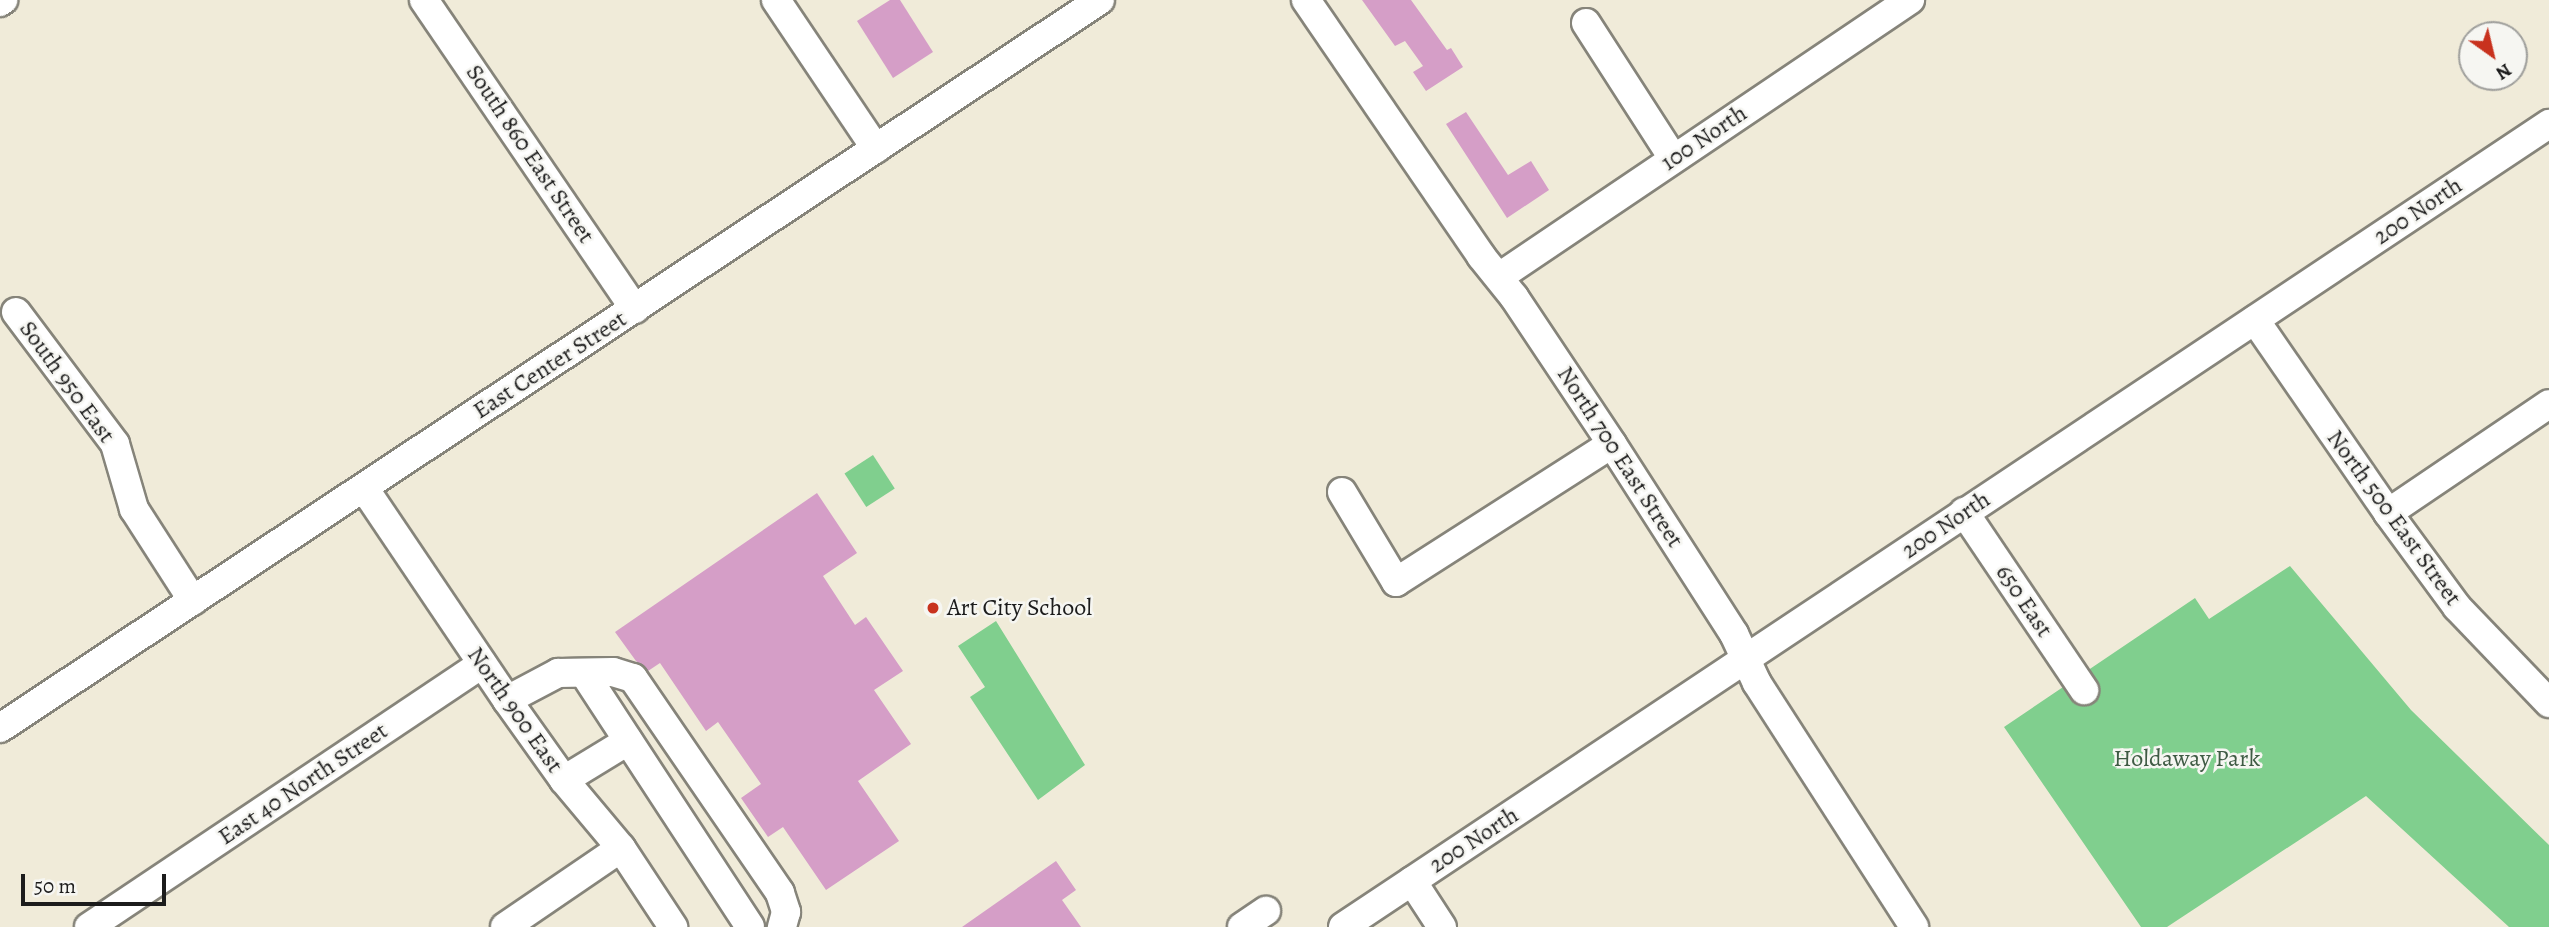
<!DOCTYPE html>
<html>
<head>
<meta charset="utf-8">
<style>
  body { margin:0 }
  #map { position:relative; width:2549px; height:927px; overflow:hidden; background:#f0ebd9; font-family:Alegreya,serif }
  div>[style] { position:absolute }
  .green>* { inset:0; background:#80cf8e; transform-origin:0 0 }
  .building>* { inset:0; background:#d59ec7 }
  .roads { filter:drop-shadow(2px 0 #86847a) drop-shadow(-2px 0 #86847a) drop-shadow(0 2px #86847a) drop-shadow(0 -2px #86847a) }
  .minor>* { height:28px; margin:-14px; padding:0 14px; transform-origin:14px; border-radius:14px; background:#fff }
  .dots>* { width:19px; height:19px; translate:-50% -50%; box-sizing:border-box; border:4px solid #f6f6f2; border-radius:50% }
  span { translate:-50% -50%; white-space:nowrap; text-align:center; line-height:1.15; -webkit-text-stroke:5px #f6f6f2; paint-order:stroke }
  .street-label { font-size:24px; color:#1c1c1c }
  .poi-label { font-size:24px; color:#1c1c1c }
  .left { translate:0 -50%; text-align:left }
  .park-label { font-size:24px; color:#3f5b44 }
  .north { position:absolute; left:2458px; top:21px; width:70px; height:70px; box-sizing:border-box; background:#f6f6f2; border:2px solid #9f9f9c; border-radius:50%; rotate:146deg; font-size:19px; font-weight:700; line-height:28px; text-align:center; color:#1c1c1c }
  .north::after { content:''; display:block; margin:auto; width:24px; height:32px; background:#c8321e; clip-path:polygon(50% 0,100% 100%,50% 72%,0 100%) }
  .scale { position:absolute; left:21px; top:874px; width:145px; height:32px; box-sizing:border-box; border:4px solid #1c1c1c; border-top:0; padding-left:9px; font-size:21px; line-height:24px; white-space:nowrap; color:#1c1c1c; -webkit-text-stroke:5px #f6f6f2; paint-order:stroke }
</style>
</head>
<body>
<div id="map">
  <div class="green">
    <div style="left:873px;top:455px;width:40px;height:34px;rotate:57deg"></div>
    <div style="clip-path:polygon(2290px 566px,2411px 710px,2549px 845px,2549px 927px,2509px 927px,2366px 796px,2167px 927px,2141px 927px,2004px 727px,2195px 598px,2209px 619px)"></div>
    <div style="clip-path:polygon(996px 621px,1085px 765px,1038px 800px,970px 697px,985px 687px,958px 646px)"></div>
  </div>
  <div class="building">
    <div style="clip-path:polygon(890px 0,900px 0,933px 52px,893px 78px,857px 21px)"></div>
    <div style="clip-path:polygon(1362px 0,1411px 0,1447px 50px,1451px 48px,1463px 67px,1426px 91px,1413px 72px,1423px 66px,1405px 41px,1395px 46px)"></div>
    <div style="clip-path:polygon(1466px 112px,1508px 175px,1531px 161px,1549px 190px,1507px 218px,1446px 124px)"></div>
    <div style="clip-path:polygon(817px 493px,857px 553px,823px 576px,855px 625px,866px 617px,903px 671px,874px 690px,911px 744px,858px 781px,899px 841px,826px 890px,783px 827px,768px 837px,741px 798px,761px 784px,718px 722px,706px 731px,660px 663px,648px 671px,636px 661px,615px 632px)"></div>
    <div style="clip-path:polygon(1056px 861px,1076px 890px,1062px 900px,1081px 927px,962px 927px)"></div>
  </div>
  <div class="roads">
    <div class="minor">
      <div style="left:424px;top:0;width:374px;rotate:55.7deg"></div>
      <div style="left:776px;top:0;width:179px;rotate:56.1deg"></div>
      <div style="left:1306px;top:0;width:310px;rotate:55.6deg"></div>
      <div style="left:1481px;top:256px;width:53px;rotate:51.2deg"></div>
      <div style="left:1514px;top:297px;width:177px;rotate:56.3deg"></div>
      <div style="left:1612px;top:444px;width:226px;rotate:57.3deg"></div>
      <div style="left:1734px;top:634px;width:54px;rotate:64.9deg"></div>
      <div style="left:1757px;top:683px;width:290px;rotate:57.2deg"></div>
      <div style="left:0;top:2px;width:4px;rotate:-34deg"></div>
      <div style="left:1586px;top:23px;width:161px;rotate:57.2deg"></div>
      <div style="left:1499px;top:277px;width:496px;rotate:-34deg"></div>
      <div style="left:16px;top:312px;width:165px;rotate:53.1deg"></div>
      <div style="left:115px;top:444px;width:68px;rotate:73.7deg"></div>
      <div style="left:134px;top:509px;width:109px;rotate:57.3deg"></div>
      <div style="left:2255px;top:320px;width:234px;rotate:55.4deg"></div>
      <div style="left:2388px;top:513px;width:117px;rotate:53.7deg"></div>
      <div style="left:2457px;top:607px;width:133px;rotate:46.2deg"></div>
      <div style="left:364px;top:488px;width:256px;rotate:56deg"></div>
      <div style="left:507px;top:700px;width:98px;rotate:54.5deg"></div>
      <div style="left:564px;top:780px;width:89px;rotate:50deg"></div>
      <div style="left:621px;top:848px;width:95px;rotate:56.6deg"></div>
      <div style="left:1342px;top:492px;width:105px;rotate:59deg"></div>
      <div style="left:1396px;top:582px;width:256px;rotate:-32.6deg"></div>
      <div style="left:1964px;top:512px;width:215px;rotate:56deg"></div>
      <div style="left:2388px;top:513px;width:194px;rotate:-34.1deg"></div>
      <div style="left:584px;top:673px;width:303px;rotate:56.8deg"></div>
      <div style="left:507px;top:700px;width:58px;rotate:-27.9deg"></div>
      <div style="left:558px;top:673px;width:55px;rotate:-1deg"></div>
      <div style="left:613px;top:672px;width:21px;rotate:17deg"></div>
      <div style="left:633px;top:678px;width:260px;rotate:55.6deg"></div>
      <div style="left:780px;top:893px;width:20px;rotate:72deg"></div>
      <div style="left:786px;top:912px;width:16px;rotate:105deg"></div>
      <div style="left:0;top:728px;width:1319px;rotate:-33.5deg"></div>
      <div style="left:564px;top:780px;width:75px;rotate:-31.4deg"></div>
      <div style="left:1412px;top:881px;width:55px;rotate:56.9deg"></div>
      <div style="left:89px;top:927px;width:473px;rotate:-33.8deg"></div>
      <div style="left:505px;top:927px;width:140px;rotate:-34.3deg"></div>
      <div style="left:1242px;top:927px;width:29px;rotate:-34deg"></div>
      <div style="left:1343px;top:927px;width:1449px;rotate:-33.66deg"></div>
    </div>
  </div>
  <div class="dots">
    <div style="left:933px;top:608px;background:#c8321e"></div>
  </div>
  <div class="street-label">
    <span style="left:1704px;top:138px;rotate:-34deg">100 North</span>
    <span style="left:530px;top:154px;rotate:56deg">South 860 East Street</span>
    <span style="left:2418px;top:211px;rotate:-34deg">200 North</span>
    <span style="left:550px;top:365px;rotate:-33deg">East Center Street</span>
    <span style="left:67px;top:382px;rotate:54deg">South 950 East</span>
    <span style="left:1620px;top:457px;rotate:57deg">North 700 East Street</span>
    <span style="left:2394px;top:518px;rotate:54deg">North 500 East Street</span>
    <span style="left:1946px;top:525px;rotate:-34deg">200 North</span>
    <span style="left:2024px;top:601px;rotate:56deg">650 East</span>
    <span style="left:515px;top:710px;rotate:55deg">North 900 East</span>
    <span style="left:303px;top:784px;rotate:-34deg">East 40 North Street</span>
    <span style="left:1474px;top:840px;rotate:-33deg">200 North</span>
  </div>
  <div class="poi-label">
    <span class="left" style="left:947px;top:608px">Art City School</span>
  </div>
  <div class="park-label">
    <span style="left:2187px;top:759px">Holdaway Park</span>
  </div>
  <div class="north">N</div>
  <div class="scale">50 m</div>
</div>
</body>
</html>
